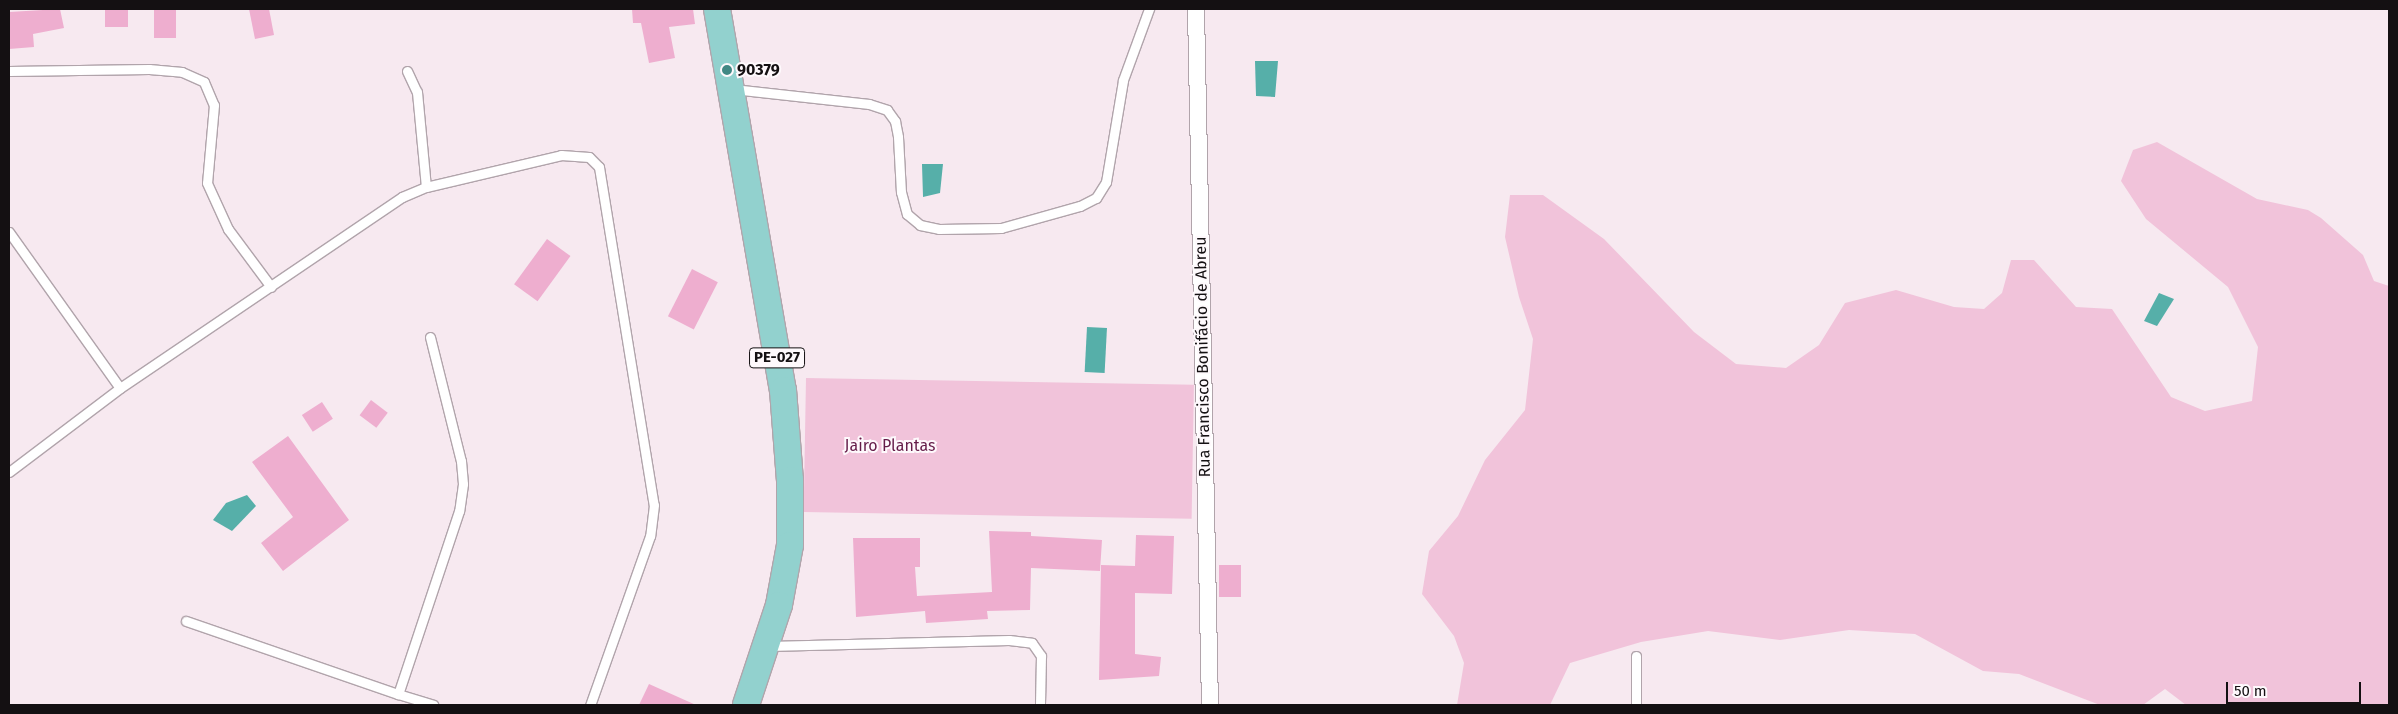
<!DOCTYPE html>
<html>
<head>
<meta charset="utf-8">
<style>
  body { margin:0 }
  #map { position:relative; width:2398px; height:714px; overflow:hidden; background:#f7e9f0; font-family:"Fira Sans",sans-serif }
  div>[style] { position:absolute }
  .green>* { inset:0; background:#f1c3da; transform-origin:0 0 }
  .water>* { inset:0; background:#56afa9; transform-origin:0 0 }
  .building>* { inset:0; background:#eeaecf; transform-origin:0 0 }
  .roads { filter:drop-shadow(1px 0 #b1a4ab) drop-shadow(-1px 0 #b1a4ab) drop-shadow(0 1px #b1a4ab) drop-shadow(0 -1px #b1a4ab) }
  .lane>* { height:9px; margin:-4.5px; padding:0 4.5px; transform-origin:4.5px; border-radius:4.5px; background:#fff }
  .street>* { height:16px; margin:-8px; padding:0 8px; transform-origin:8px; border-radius:8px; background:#fff }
  .primary>* { height:26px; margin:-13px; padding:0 13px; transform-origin:13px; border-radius:13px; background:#92d1ce }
  .dots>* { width:14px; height:14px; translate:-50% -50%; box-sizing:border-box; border:2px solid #fef9fc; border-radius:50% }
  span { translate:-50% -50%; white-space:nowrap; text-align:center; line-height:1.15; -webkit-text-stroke:4px #fef9fc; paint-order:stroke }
  .shield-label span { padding:1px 4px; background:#fef9fc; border:1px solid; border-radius:4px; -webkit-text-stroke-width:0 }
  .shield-label { font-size:15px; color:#141012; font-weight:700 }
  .poi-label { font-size:16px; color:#141012; font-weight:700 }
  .left { translate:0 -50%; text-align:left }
  .street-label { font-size:16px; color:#141012 }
  .park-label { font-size:16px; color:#641b48 }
  .frame { position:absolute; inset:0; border:10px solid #141012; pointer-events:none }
  .scale { position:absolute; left:2226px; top:682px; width:135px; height:22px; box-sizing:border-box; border:2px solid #141012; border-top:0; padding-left:6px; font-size:15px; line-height:18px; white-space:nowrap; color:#141012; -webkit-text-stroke:4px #fef9fc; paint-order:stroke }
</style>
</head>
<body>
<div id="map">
  <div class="green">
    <div style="clip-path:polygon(2157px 142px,2257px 199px,2308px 210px,2321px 218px,2363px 255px,2374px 281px,2389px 286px,2389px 705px,2186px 705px,2165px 689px,2143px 705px,2100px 705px,2019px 674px,1983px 671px,1915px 634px,1849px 630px,1780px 640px,1708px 631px,1641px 642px,1570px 663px,1550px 705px,1457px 705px,1464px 663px,1454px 636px,1422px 594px,1429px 551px,1458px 516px,1485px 460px,1525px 410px,1533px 339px,1519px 297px,1505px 237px,1510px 195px,1543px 195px,1604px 239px,1694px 332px,1736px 364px,1786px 368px,1819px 345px,1845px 303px,1896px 290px,1954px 307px,1984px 309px,2002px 293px,2011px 260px,2034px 260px,2076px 307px,2112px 309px,2171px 397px,2205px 411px,2252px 401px,2258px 347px,2228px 287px,2146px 219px,2121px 181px,2133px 150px)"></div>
    <div style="left:806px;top:378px;width:388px;height:134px;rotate:1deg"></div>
  </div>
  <div class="water">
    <div style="clip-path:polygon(1255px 61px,1278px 61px,1275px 97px,1256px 96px)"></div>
    <div style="clip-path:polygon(922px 164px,943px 164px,940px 193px,923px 197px)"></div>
    <div style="clip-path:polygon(2159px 293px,2174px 299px,2157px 326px,2144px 321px)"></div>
    <div style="left:1087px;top:327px;width:20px;height:45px;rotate:3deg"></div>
    <div style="clip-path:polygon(247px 495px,256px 506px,232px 531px,213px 520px,226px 503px)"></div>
  </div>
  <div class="building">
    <div style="clip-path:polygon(60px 9px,64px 28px,33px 34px,34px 47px,9px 49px,9px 12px)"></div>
    <div style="left:105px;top:9px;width:23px;height:18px"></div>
    <div style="left:154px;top:9px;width:22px;height:29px"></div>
    <div style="clip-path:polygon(249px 9px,269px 9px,274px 35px,255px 39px)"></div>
    <div style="clip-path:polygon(632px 9px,693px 9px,695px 24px,669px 27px,675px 58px,649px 63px,641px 23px,633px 23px)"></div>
    <div style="left:547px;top:239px;width:29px;height:56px;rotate:36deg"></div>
    <div style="left:692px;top:269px;width:29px;height:53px;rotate:27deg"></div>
    <div style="left:371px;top:400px;width:21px;height:19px;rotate:37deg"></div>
    <div style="left:322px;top:402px;width:20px;height:24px;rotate:57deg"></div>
    <div style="clip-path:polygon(288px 436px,349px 520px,283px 571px,261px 543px,293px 517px,252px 462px)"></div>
    <div style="clip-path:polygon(989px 531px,1031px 532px,1031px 536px,1102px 540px,1100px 571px,1031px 568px,1030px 610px,987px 611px,988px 619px,926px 623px,925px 611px,856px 617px,853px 538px,920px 538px,920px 567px,915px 567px,917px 596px,992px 592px)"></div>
    <div style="clip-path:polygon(1136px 535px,1174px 536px,1172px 594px,1135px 593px,1135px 654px,1161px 657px,1159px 676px,1099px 680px,1101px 565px,1135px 566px)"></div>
    <div style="left:1219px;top:565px;width:22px;height:32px"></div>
    <div style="clip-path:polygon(649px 684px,696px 705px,639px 705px)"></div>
  </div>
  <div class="roads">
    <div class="lane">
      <div style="left:9px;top:71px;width:140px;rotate:-0.8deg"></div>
      <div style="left:149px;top:69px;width:33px;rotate:5deg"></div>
      <div style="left:182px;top:72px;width:24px;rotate:24deg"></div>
      <div style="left:204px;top:82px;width:25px;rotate:67deg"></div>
      <div style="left:214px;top:105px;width:78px;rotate:95.1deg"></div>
      <div style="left:207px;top:183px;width:51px;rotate:65.5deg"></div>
      <div style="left:228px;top:229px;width:72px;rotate:53.4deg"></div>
      <div style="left:407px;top:71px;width:23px;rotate:65deg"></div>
      <div style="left:417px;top:92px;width:95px;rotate:84.6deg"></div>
      <div style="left:733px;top:89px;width:137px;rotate:6.3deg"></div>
      <div style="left:869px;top:104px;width:19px;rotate:18deg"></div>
      <div style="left:887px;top:110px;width:14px;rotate:54deg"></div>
      <div style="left:895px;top:121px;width:16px;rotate:79deg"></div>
      <div style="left:898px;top:137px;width:55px;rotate:86.9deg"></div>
      <div style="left:901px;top:192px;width:23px;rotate:75deg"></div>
      <div style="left:907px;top:214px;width:17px;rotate:40deg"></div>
      <div style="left:920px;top:225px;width:19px;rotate:12deg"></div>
      <div style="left:939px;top:229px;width:62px;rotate:-0.9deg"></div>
      <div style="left:1001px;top:228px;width:82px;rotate:-15.6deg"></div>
      <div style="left:1080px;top:206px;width:18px;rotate:-27deg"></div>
      <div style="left:1096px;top:198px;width:19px;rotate:-58deg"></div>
      <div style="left:1106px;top:182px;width:103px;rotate:-80.5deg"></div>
      <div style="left:1123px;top:80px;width:76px;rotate:-69.9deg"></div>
      <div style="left:9px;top:232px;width:191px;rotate:54.6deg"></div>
      <div style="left:430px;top:337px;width:128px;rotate:76deg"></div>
      <div style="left:461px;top:461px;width:23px;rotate:85deg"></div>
      <div style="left:463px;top:484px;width:27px;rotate:98deg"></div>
      <div style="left:459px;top:511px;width:193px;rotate:108.4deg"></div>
      <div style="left:398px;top:694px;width:37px;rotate:17deg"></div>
      <div style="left:9px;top:472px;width:139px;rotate:-37.1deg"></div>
      <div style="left:120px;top:388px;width:341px;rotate:-34.1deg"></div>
      <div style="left:402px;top:197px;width:26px;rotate:-23deg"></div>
      <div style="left:426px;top:187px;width:139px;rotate:-13.3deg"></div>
      <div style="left:561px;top:155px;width:28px;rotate:4deg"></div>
      <div style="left:589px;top:157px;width:14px;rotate:45deg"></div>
      <div style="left:599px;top:167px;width:342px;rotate:80.8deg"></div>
      <div style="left:654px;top:505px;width:31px;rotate:97deg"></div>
      <div style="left:650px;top:536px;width:179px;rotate:109.5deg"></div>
      <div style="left:186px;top:621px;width:224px;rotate:19deg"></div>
      <div style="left:768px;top:646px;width:241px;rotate:-1.4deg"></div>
      <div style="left:1009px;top:640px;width:23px;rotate:7deg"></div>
      <div style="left:1032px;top:643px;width:16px;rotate:55deg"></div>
      <div style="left:1041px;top:656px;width:49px;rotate:91.2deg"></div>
      <div style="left:1636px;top:705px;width:49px;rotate:-90deg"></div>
    </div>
    <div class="street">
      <div style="left:1196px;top:9px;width:696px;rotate:88.85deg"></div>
    </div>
    <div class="primary">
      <div style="left:717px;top:9px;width:387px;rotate:80.2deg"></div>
      <div style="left:783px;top:390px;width:90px;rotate:85.6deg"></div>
      <div style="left:790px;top:480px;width:65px;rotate:90deg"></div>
      <div style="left:790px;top:545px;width:61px;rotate:100.4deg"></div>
      <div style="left:779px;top:605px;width:105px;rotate:108.3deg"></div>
    </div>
  </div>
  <div class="dots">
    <div style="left:727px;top:70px;background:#418884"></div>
  </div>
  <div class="shield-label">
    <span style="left:777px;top:358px">PE-027</span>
  </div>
  <div class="poi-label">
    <span class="left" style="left:737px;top:70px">90379</span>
  </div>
  <div class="street-label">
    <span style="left:1203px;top:357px;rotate:-91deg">Rua Francisco Bonifácio de Abreu</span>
  </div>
  <div class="park-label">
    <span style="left:890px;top:446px">Jairo Plantas</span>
  </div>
  <div class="frame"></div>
  <div class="scale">50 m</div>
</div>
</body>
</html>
